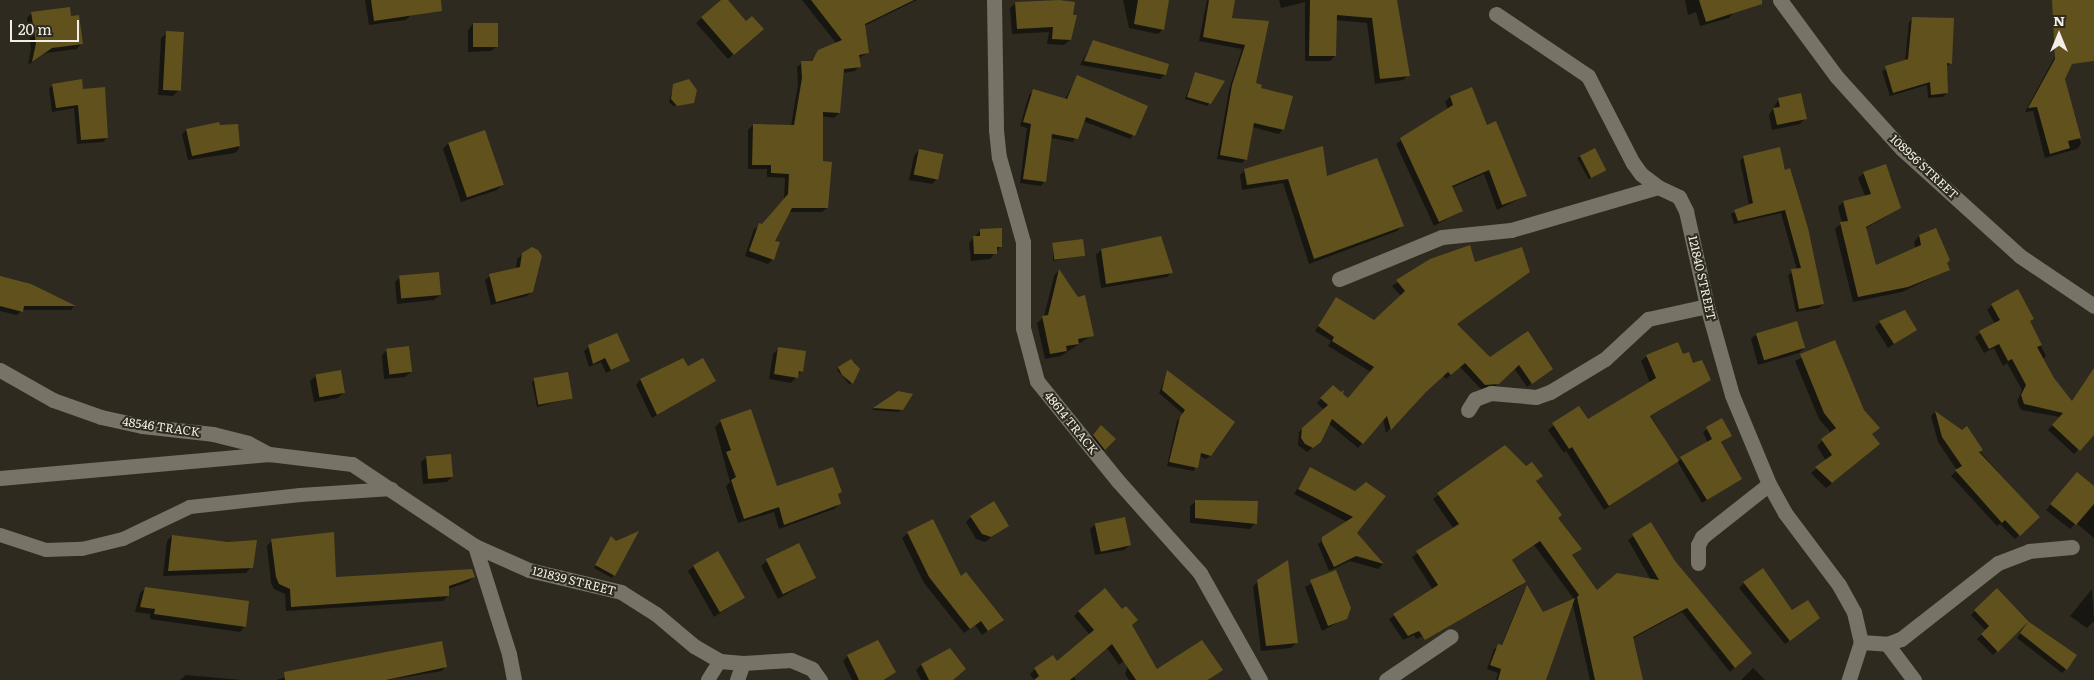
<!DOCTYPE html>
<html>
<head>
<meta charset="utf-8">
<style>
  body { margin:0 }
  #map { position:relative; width:2094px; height:680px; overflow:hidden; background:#2e2a1f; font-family:Literata,serif }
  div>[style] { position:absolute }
  .shadow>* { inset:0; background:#0007; transform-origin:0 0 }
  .building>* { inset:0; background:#60511d; transform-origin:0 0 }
  .lane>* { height:14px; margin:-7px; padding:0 7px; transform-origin:7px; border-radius:7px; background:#777367 }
  .street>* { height:15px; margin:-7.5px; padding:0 7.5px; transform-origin:7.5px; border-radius:7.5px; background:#777367 }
  .secondary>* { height:15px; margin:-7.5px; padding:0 7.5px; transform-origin:7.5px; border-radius:7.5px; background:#777367 }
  span { translate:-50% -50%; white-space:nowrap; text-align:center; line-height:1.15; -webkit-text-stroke:4px #2e2a1f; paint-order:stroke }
  .street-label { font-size:12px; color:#f1efe8 }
  .north { position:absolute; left:2034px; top:10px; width:50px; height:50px; -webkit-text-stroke:4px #2e2a1f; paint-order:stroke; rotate:0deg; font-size:14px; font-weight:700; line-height:20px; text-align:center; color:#f1efe8 }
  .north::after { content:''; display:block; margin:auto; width:18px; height:22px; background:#f1efe8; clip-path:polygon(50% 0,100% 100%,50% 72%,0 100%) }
  .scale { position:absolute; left:10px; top:20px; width:69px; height:22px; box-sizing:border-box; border:2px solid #f1efe8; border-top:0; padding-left:6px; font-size:15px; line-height:18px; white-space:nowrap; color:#f1efe8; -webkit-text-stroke:4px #2e2a1f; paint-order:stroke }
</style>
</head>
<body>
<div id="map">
  <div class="shadow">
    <div style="clip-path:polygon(365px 0,409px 0,411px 15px,406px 20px,369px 25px)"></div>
    <div style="clip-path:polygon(723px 0,727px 0,756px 35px,728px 59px,696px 23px)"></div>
    <div style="clip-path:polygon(802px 0,917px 0,864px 26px,868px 53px,858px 58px,859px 66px,855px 71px,843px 73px,839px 113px,834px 118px,821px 116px,821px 163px,827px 208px,822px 212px,788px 212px,773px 242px,773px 259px,768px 264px,745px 256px,754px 229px,762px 226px,784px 200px,785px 178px,767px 177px,767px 169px,748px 169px,748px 130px,753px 125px,791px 126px,798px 84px,797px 67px,802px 63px,810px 62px,819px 51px,836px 43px)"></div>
    <div style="clip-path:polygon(1123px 0,1168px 0,1163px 29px,1158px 34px,1129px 28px)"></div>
    <div style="clip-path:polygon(1207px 0,1234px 0,1231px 19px,1267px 22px,1255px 84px,1283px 129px,1279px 134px,1252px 127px,1246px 159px,1242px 163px,1217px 159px,1229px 90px,1242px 49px,1199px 41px)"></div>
    <div style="clip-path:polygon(1279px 0,1396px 0,1408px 75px,1403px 80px,1375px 84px,1367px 23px,1336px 20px,1335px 56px,1330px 61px,1305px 61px,1305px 2px,1281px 8px)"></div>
    <div style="clip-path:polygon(1685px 0,1731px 0,1734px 12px,1729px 18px,1700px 26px,1696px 12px,1688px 15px)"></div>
    <div style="clip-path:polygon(1016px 3px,1073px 3px,1070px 40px,1064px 45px,1047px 44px,1049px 32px,1012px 34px,1010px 8px)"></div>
    <div style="clip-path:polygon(32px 13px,70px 17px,82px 43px,77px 49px,46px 53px,28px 65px,31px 49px,27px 18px)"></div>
    <div style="clip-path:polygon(1913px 19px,1951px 63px,1945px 67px,1947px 93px,1943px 97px,1928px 98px,1927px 85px,1890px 96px,1882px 71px,1905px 61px,1909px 22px)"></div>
    <div style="clip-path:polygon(473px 24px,497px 46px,491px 51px,468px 52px,468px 30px)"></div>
    <div style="clip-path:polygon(167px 33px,179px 90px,173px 96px,158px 95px,161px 38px)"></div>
    <div style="clip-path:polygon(1093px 42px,1165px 74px,1160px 79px,1080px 65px)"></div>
    <div style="clip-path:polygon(2062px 43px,2063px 79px,2081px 144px,2077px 149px,2045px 158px,2033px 111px,2025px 112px)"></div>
    <div style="clip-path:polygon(1195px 73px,1210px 103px,1207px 106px,1185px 99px)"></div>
    <div style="clip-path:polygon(1078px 76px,1133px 135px,1130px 139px,1083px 121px,1073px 142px,1051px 138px,1044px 182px,1041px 186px,1020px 183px,1027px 128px,1020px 126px,1029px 95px,1033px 91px,1065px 99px)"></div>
    <div style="clip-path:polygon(53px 85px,82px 91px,107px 138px,103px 142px,77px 144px,74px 108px,52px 112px,49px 89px)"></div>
    <div style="clip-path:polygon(674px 85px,692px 102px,673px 106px,669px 102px)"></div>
    <div style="clip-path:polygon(1471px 89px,1486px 127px,1525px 196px,1497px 210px,1484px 174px,1451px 188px,1462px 211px,1434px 226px,1396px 144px,1448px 109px,1445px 102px,1450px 97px)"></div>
    <div style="clip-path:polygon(1779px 99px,1805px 118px,1800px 124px,1772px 130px,1769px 115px)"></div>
    <div style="clip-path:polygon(237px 125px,239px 149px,235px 153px,188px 160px,182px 134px,186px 130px)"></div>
    <div style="clip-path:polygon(485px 131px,502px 185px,497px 190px,461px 202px,443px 149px,448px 143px)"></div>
    <div style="clip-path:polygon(1779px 148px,1823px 304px,1819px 308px,1796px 312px,1788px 275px,1797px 270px,1781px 213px,1734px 224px,1731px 214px,1749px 205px,1740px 161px,1744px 157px)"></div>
    <div style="left:1594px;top:149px;width:24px;height:19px;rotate:62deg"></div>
    <div style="clip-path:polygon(919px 150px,937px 179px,932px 184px,909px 180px,914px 156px)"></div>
    <div style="clip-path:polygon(1245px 170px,1326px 178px,1402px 226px,1397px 231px,1309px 264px,1283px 183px,1242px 190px,1240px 175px)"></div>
    <div style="clip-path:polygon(1864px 173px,1900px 208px,1865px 229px,1875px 267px,1916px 249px,1914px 242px,1919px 236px,1948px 270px,1902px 292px,1853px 302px,1835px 229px,1842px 223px,1838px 207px,1843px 202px,1865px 196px,1858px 178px)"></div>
    <div style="clip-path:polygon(981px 230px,1001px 246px,990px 259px,971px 261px,969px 243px)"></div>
    <div style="clip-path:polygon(1053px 244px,1084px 255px,1053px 261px)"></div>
    <div style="clip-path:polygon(1101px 250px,1172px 272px,1167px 277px,1101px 288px,1096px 255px)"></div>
    <div style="clip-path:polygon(523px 254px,532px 291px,527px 296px,491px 305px,485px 280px,490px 276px,516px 269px,517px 259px)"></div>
    <div style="clip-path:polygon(1430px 260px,1456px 324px,1490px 359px,1552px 369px,1527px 387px,1514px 368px,1493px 388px,1481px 389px,1460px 367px,1446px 379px,1443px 376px,1422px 394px,1386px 433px,1383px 419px,1358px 448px,1328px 423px,1318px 443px,1307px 452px,1298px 445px,1299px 432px,1324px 410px,1317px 403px,1333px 386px,1347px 400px,1371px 372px,1328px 346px,1331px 341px,1315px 331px,1332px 303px,1336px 299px,1374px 322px,1401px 296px,1392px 286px)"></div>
    <div style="clip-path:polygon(1058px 271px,1077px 298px,1092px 335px,1061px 356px,1045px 359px,1037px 323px,1044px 317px,1054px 276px)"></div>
    <div style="clip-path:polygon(400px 277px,440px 295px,434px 300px,397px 304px,395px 282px)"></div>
    <div style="clip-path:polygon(0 278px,31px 285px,74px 306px,71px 310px,22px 310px,17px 315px,0 311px)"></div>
    <div style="clip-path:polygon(1992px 305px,2032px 319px,2029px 322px,2046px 356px,2042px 360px,2020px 346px,2094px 426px,2094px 433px,2074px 454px,2048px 430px,2060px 417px,2021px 410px,2017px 401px,2022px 390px,2007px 363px,2003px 366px,1994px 348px,1984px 353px,1975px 337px,1995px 324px,1987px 310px)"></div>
    <div style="clip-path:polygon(1880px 322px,1915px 330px,1888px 348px,1875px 327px)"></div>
    <div style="clip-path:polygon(1757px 334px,1804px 348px,1799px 353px,1758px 365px,1751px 339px)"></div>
    <div style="clip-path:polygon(1834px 341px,1863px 410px,1873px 449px,1826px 488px,1811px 473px,1826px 461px,1817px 446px,1831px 433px,1819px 419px,1795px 361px)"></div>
    <div style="clip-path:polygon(589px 347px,628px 361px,606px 373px,601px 362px,589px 367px,584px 351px)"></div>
    <div style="clip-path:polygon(778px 349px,802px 371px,791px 383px,769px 379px,773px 354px)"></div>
    <div style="clip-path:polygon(387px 350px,411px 372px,405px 377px,384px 379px,382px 355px)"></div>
    <div style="clip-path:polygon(1647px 356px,1683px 356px,1709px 380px,1651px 416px,1678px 461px,1708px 443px,1703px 432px,1722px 420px,1731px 436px,1720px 443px,1741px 478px,1702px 503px,1677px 461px,1604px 510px,1566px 451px,1564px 453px,1548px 430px,1579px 407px,1587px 420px,1650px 383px,1641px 361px)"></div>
    <div style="clip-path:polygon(848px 361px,855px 362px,859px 369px,850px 385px,837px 370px)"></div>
    <div style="clip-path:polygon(687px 368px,715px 381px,652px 418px,636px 385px,640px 380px)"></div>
    <div style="clip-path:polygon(1168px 371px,1233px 422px,1210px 456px,1206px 459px,1199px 456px,1194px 471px,1167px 466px,1177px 421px,1183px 414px,1159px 393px)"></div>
    <div style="clip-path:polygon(316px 376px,344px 392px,338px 398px,314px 402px,310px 381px)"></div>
    <div style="clip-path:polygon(535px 380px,571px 398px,537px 407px,532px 382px)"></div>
    <div style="clip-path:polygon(893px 394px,911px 395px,899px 412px,872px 410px)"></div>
    <div style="clip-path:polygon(1935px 412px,1962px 431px,2038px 517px,2015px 539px,2000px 524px,1997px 526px,1951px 476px,1957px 470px,1938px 442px,1931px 416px)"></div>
    <div style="clip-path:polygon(721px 421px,777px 488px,841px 492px,837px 495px,840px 504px,834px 509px,779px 529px,774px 512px,738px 523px,726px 486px,730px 482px,715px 427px)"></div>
    <div style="clip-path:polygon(1101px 427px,1114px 439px,1102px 452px,1091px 438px)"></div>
    <div style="clip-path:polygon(1505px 446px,1526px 468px,1541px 476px,1535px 482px,1556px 518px,1580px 549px,1571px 557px,1596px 592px,1651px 580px,1628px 540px,1651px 524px,1674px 562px,1745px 658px,1730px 672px,1682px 612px,1624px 643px,1622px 680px,1590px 680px,1572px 601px,1545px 680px,1496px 680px,1498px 673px,1487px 669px,1494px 649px,1501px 646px,1524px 591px,1527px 587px,1543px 614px,1574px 599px,1534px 545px,1511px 561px,1524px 582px,1519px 587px,1475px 612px,1416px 639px,1414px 635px,1403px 640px,1389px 619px,1433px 590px,1412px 557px,1454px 529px,1433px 499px)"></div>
    <div style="clip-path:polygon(427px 457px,452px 477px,447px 482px,423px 484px,421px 462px)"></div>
    <div style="clip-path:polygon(1310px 469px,1355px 493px,1355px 533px,1383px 564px,1378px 569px,1350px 561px,1329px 571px,1318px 544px,1347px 522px,1294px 494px)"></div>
    <div style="clip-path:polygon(2072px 479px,2094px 488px,2094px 538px,2076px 523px,2070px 529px,2046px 510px)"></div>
    <div style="clip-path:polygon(1196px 501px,1255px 523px,1250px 529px,1190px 523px,1190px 506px)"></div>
    <div style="clip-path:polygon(971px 517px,1008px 525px,985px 542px,976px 539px,966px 522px)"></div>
    <div style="clip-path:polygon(1096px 524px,1130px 545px,1124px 550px,1095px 555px,1090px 529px)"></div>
    <div style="clip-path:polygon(908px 533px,961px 578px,1003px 620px,982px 635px,975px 625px,964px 633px,924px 583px,902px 538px)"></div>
    <div style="clip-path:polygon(172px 536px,251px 567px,246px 573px,163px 576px,167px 541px)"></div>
    <div style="clip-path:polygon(611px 538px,614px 575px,612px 578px,594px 568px)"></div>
    <div style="clip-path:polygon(272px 540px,335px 578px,474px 577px,468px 582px,448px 589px,448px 596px,443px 601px,286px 611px,285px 594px,274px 589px,271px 583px,267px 546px)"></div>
    <div style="clip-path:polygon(767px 561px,815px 578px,778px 599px,761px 566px)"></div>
    <div style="clip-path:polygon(694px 566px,743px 598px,714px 617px,688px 571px)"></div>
    <div style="clip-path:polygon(1335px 571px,1346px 618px,1322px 631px,1305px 587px)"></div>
    <div style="clip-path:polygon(1258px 581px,1297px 642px,1291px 648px,1261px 651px,1253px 587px)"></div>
    <div style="clip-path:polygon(1744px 583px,1792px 612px,1813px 622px,1785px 644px,1739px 588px)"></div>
    <div style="clip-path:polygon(146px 588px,245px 626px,240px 632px,150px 619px,150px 614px,135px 612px,140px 593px)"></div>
    <div style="clip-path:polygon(2092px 589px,2094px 621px,2087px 628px,2070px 616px)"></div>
    <div style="clip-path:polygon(1997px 590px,2027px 622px,1993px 655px,1977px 639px,1986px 631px,1971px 615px)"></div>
    <div style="clip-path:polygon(1079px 611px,1130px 625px,1159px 675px,1221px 670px,1209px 680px,1129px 680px,1125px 674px,1132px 653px,1119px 665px,1107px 648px,1073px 676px,1076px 680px,1034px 680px,1030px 674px,1035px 669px,1057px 663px,1090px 635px,1074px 616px)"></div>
    <div style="clip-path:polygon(2028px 623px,2066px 669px,2062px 673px,2017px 638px)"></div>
    <div style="clip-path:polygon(848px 656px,895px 672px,885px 680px,852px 680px,843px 661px)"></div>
    <div style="clip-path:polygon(333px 663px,445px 667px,442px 671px,388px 680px,276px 680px)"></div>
    <div style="clip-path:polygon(921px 665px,952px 680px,921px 680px,916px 670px)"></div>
    <div style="clip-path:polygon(1753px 668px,1765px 680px,1741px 680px)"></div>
    <div style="clip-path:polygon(186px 675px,242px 680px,180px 680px)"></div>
  </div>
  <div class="building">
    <div style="clip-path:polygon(371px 0,441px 0,442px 11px,374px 21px)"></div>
    <div style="clip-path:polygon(721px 0,728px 0,746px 21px,752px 16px,764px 29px,734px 55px,701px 17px)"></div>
    <div style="clip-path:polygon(811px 0,914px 0,865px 24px,869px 53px,859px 55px,861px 67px,844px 69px,840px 113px,823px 112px,823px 161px,832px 162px,828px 208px,792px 208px,775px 241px,780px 242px,774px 260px,749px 251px,759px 223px,762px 224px,788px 194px,789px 174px,771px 173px,771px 165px,752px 165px,753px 124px,794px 125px,802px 78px,801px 61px,812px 61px,818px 50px,842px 40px)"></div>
    <div style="clip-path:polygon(1059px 0,1075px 2px,1073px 15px,1077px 15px,1071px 40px,1052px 39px,1053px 27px,1017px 29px,1015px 2px)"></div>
    <div style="clip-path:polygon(1138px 0,1169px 0,1164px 30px,1134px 24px)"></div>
    <div style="clip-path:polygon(1209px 0,1235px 0,1232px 18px,1269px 21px,1256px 83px,1262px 85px,1261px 88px,1293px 96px,1284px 130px,1254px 123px,1247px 160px,1220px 155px,1232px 85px,1245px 45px,1203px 37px)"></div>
    <div style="clip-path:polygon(1310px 0,1397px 0,1410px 76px,1380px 79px,1372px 18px,1337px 15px,1336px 56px,1309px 56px)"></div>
    <div style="clip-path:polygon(1699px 0,1762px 0,1762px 4px,1706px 22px)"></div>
    <div style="clip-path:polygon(2052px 0,2094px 0,2094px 61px,2072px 64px,2065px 79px,2081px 138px,2068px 141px,2070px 148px,2050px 154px,2037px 107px,2028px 108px,2055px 59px)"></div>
    <div style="clip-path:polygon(70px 7px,71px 16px,79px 15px,83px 44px,52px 48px,32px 62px,36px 43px,31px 12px)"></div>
    <div style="clip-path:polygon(1912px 17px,1954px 18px,1952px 64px,1947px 63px,1948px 93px,1931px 95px,1930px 82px,1893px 93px,1885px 66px,1908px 59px)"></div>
    <div style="left:473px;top:23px;width:25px;height:24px"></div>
    <div style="left:166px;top:31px;width:18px;height:59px;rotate:3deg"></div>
    <div style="clip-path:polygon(1093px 40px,1169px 64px,1166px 75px,1084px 61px)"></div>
    <div style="clip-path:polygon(1195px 72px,1225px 81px,1211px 104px,1187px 97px)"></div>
    <div style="clip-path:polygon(1077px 75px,1148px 106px,1135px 136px,1086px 117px,1078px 139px,1052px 134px,1046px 182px,1023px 179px,1031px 124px,1023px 122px,1033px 89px,1067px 99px)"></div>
    <div style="clip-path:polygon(82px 79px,83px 89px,105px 87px,108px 138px,81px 140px,78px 105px,56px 108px,52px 84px)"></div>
    <div style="clip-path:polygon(689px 79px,697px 90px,694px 103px,677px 106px,671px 99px,673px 84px)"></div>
    <div style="clip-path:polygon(1472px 87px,1487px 125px,1496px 121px,1527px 196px,1502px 205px,1489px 170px,1452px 186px,1463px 211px,1439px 222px,1400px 138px,1453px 105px,1450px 96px)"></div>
    <div style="clip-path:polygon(1801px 93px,1807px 119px,1777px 125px,1773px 108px,1780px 107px,1778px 98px)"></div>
    <div style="clip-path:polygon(219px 122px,220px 125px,238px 124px,240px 146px,192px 156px,186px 129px)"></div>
    <div style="left:485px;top:130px;width:58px;height:39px;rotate:71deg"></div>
    <div style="clip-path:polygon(1323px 146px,1327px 176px,1377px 158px,1404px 226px,1314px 259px,1288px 179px,1247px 185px,1244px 169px)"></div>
    <div style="clip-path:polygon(1780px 147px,1785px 170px,1790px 168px,1808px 228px,1824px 304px,1799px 309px,1791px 269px,1801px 268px,1785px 210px,1738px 221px,1734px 210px,1753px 203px,1743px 156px)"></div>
    <div style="left:1595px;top:148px;width:25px;height:17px;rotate:63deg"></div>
    <div style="left:919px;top:149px;width:25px;height:26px;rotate:12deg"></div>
    <div style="clip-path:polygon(1886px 164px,1901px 208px,1866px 227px,1876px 265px,1921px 245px,1919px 235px,1936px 228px,1950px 260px,1947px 263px,1950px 270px,1908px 287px,1858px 297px,1840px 222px,1848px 221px,1843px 201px,1871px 194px,1863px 172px)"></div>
    <div style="clip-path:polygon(1002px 228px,1002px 247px,997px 247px,997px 254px,974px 254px,973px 236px,980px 236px,980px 229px)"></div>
    <div style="clip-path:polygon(1161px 236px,1173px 273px,1106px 284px,1101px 249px)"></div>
    <div style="left:1083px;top:239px;width:17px;height:31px;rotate:83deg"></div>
    <div style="clip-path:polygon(1470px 245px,1475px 262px,1522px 247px,1530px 272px,1457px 324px,1490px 357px,1528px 331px,1553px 369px,1532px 384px,1519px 365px,1499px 384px,1485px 385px,1465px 363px,1451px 375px,1448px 372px,1426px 392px,1391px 430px,1387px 416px,1363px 444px,1332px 419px,1321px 442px,1313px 448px,1305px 444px,1301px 438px,1302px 428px,1328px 405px,1320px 398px,1333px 385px,1341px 392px,1344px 390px,1343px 394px,1348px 398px,1374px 367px,1332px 341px,1334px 337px,1318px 326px,1336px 297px,1374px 320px,1405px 291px,1396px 280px,1430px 259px)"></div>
    <div style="clip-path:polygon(532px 247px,538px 250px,542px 256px,533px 292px,496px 302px,489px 274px,520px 267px,522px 253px)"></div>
    <div style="clip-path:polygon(1059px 269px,1078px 297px,1085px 295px,1094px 336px,1078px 339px,1079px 344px,1066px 346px,1067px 351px,1050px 354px,1042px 316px,1048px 315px)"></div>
    <div style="left:439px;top:272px;width:23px;height:40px;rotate:85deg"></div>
    <div style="clip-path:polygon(0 276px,31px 284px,76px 306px,24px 306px,23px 312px,0 306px)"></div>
    <div style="clip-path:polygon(2018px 289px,2034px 319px,2030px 321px,2042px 345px,2037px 347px,2054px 378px,2072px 401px,2094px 368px,2094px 435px,2080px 451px,2052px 425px,2063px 413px,2024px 404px,2021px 395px,2026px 385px,2012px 359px,2008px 361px,1999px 344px,1989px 349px,1979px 331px,2000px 320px,1991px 304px)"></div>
    <div style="clip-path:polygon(1905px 310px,1917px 330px,1894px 344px,1879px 321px)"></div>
    <div style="left:1797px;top:321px;width:28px;height:43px;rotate:73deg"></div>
    <div style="clip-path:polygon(617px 333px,630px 361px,611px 370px,605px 358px,593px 364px,588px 345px)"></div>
    <div style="clip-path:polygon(1835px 340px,1864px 410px,1880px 428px,1872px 434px,1880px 444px,1832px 483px,1815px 467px,1832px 455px,1821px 439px,1836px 428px,1824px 413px,1800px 354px)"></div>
    <div style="clip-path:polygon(1678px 342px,1683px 354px,1689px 352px,1693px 363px,1702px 360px,1711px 380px,1650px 416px,1679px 461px,1609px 506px,1572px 447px,1569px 449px,1552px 423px,1579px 406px,1588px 419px,1656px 378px,1646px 355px)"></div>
    <div style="left:409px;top:346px;width:26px;height:23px;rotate:83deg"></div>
    <div style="clip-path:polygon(778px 347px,806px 351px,803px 372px,799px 371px,798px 378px,774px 374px)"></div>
    <div style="clip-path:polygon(683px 358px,688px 366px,703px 358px,716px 381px,657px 415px,640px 379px)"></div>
    <div style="clip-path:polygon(851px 359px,860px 369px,853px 384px,842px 375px,838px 367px)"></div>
    <div style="left:341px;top:370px;width:23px;height:26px;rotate:80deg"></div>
    <div style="clip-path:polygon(1167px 370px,1235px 422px,1211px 456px,1201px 453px,1198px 468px,1169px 462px,1180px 417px,1185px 410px,1162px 390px)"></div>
    <div style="left:568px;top:372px;width:27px;height:35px;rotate:80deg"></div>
    <div style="clip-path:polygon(898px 391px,913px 394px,903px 410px,873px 408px)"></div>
    <div style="clip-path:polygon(751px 409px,777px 486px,833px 467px,842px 492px,838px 494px,841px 504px,784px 525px,779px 507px,744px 519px,731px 480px,736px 477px,726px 452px,731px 450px,720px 420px)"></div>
    <div style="clip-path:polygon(1935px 411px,1962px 430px,1967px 426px,1983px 450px,1979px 452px,2040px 517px,2020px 536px,2005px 520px,2002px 523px,1955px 470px,1962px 466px,1942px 437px)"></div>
    <div style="clip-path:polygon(1722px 418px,1732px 436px,1721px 442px,1742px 479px,1707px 500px,1680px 457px,1712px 439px,1706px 427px)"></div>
    <div style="clip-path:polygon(1101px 425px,1116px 439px,1105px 450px,1093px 435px)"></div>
    <div style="clip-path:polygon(1505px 445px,1526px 466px,1532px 462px,1543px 476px,1536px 481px,1562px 515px,1558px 518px,1582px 549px,1572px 555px,1597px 590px,1617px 573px,1659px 580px,1632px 534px,1651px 522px,1675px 561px,1752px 653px,1735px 668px,1687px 608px,1633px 637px,1643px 680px,1595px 680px,1577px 597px,1579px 595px,1540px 541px,1512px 560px,1526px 582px,1425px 640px,1419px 631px,1408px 636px,1393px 614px,1438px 585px,1416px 551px,1459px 524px,1437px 493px)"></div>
    <div style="left:451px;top:454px;width:23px;height:25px;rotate:85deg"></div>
    <div style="clip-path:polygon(1310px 467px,1355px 491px,1366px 482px,1386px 496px,1357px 533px,1384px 564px,1356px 556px,1334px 567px,1322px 542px,1322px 537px,1353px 517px,1298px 489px)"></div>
    <div style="clip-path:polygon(2077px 472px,2094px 486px,2094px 504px,2076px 525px,2050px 504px)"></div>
    <div style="clip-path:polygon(1195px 500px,1258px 501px,1257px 524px,1195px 518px)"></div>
    <div style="clip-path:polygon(994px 501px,1009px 526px,991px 537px,982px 534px,970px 516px)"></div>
    <div style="left:1125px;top:517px;width:29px;height:31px;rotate:78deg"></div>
    <div style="clip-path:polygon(933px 519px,961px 576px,966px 572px,1004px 620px,988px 631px,981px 621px,970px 629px,929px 577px,907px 532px)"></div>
    <div style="clip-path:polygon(639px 531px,615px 576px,595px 565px,611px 536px,616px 541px)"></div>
    <div style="clip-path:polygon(334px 532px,336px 577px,472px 569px,475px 577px,449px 586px,449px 596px,291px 607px,290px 589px,279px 584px,276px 577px,271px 539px)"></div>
    <div style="clip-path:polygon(172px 535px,228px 542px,257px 540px,253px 568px,168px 571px)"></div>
    <div style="left:799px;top:543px;width:39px;height:37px;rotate:64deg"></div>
    <div style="left:718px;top:551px;width:54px;height:29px;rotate:60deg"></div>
    <div style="clip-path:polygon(1288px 560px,1298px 643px,1266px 646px,1257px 580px)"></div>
    <div style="clip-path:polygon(1763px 568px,1792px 610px,1808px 600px,1820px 618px,1790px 641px,1743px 582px)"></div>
    <div style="clip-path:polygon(1336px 570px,1351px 608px,1347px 619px,1328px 626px,1310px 580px)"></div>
    <div style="clip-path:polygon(1527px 585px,1543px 612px,1575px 598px,1546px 680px,1498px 680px,1501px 669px,1490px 665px,1498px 644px,1502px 645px)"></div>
    <div style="clip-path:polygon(145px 587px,249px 601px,246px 627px,154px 614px,155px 609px,140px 607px)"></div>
    <div style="clip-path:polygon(1105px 588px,1122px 609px,1126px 606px,1138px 620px,1132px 625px,1157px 669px,1202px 640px,1223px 670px,1208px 680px,1136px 680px,1112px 644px,1070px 680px,1034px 680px,1039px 676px,1034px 668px,1053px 655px,1057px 661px,1094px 630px,1078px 611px)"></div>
    <div style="clip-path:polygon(1997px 588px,2029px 622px,2077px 655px,2067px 670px,2020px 633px,2028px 622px,1998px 652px,1981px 634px,1989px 626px,1974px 610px)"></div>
    <div style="clip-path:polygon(878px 640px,896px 672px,884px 680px,859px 680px,847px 655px)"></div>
    <div style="clip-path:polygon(442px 641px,447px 667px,386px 680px,285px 680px,284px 672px)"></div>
    <div style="clip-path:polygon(950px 648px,966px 669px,953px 680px,929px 680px,921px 664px)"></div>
  </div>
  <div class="lane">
    <div style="left:0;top:535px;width:48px;rotate:18.1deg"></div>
    <div style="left:46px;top:550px;width:36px;rotate:-2deg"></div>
    <div style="left:82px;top:549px;width:42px;rotate:-13.7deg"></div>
    <div style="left:123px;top:539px;width:74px;rotate:-25.5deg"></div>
    <div style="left:190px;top:507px;width:111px;rotate:-6.2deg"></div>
    <div style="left:300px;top:495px;width:92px;rotate:-3.7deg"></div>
    <div style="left:708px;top:680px;width:22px;rotate:-58deg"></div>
  </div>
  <div class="street">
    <div style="left:994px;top:0;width:130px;rotate:89.1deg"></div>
    <div style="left:996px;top:130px;width:27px;rotate:84deg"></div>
    <div style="left:999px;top:157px;width:88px;rotate:74.2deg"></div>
    <div style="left:1023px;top:242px;width:86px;rotate:90deg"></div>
    <div style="left:1023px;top:328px;width:55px;rotate:75.2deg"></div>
    <div style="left:1037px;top:381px;width:129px;rotate:51deg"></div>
    <div style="left:1118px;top:481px;width:123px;rotate:48.3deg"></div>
    <div style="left:1200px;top:573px;width:123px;rotate:60.7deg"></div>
    <div style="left:1496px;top:14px;width:111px;rotate:34deg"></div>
    <div style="left:1588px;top:76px;width:98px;rotate:62.7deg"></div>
    <div style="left:1633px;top:163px;width:14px;rotate:54deg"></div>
    <div style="left:1641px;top:174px;width:21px;rotate:37deg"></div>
    <div style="left:1339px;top:279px;width:111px;rotate:-22.2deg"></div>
    <div style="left:1442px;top:237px;width:69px;rotate:-5.8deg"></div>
    <div style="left:1511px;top:230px;width:153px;rotate:-16.3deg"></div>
    <div style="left:1658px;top:187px;width:23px;rotate:25deg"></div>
    <div style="left:1679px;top:197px;width:16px;rotate:63deg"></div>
    <div style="left:1686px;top:211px;width:97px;rotate:77.5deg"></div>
    <div style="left:1707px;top:306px;width:92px;rotate:74.3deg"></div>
    <div style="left:1732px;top:395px;width:96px;rotate:67.4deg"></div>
    <div style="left:1769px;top:484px;width:33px;rotate:61deg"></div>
    <div style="left:1785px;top:513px;width:90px;rotate:53.1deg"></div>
    <div style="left:1839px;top:585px;width:31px;rotate:61deg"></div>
    <div style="left:1854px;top:612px;width:31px;rotate:77deg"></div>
    <div style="left:1861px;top:642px;width:40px;rotate:108deg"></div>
    <div style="left:0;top:370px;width:61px;rotate:29.5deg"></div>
    <div style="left:53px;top:400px;width:51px;rotate:19.5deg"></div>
    <div style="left:101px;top:417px;width:42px;rotate:12.4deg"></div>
    <div style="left:142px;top:426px;width:71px;rotate:6.4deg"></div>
    <div style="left:213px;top:434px;width:36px;rotate:14deg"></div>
    <div style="left:248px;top:443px;width:24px;rotate:28deg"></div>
    <div style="left:1468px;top:410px;width:13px;rotate:-58deg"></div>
    <div style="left:1475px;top:399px;width:17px;rotate:-21deg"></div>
    <div style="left:1491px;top:393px;width:45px;rotate:5.1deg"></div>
    <div style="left:1536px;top:397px;width:15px;rotate:-20deg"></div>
    <div style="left:1550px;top:392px;width:64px;rotate:-31deg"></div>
    <div style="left:1605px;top:359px;width:59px;rotate:-42.9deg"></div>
    <div style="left:1648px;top:319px;width:60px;rotate:-12.4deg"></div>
    <div style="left:0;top:478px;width:270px;rotate:-5.1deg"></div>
    <div style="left:269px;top:454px;width:84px;rotate:6.9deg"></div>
    <div style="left:352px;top:464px;width:148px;rotate:33.7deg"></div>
    <div style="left:475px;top:546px;width:59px;rotate:24deg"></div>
    <div style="left:529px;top:570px;width:95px;rotate:13.4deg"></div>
    <div style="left:621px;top:592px;width:41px;rotate:32.2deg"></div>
    <div style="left:656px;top:614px;width:50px;rotate:40.1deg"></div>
    <div style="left:694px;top:646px;width:30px;rotate:30deg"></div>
    <div style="left:720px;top:661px;width:23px;rotate:5deg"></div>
    <div style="left:743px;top:663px;width:48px;rotate:-3.6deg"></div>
    <div style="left:791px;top:660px;width:23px;rotate:23deg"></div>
    <div style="left:812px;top:669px;width:14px;rotate:54deg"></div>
    <div style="left:475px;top:546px;width:113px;rotate:72.5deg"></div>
    <div style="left:509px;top:654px;width:26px;rotate:79deg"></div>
    <div style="left:1698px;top:563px;width:18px;rotate:-90deg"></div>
    <div style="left:1698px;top:545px;width:9px;rotate:-63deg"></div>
    <div style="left:1702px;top:537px;width:85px;rotate:-38.3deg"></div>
    <div style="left:1861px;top:642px;width:26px;rotate:4deg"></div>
    <div style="left:1887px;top:644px;width:45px;rotate:53.1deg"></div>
    <div style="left:1887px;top:644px;width:15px;rotate:-20deg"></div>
    <div style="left:1901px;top:639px;width:123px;rotate:-38.1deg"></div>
    <div style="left:1998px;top:563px;width:33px;rotate:-21deg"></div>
    <div style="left:2029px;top:551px;width:43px;rotate:-5.3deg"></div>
    <div style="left:737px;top:680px;width:18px;rotate:-71deg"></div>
    <div style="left:1386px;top:680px;width:78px;rotate:-34.1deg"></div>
  </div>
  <div class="secondary">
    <div style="left:1780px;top:0;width:94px;rotate:53.6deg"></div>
    <div style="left:1836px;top:76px;width:98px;rotate:47.9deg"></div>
    <div style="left:1902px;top:149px;width:159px;rotate:42.2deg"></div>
    <div style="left:2020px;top:256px;width:89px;rotate:34deg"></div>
  </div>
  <div class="street-label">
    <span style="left:1924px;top:167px;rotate:43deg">108956 STREET</span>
    <span style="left:1702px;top:278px;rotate:77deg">121840 STREET</span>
    <span style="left:1071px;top:423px;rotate:51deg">48614 TRACK</span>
    <span style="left:161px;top:427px;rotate:8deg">48546 TRACK</span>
    <span style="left:574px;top:581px;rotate:14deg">121839 STREET</span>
  </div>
  <div class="north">N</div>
  <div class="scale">20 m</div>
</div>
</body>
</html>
